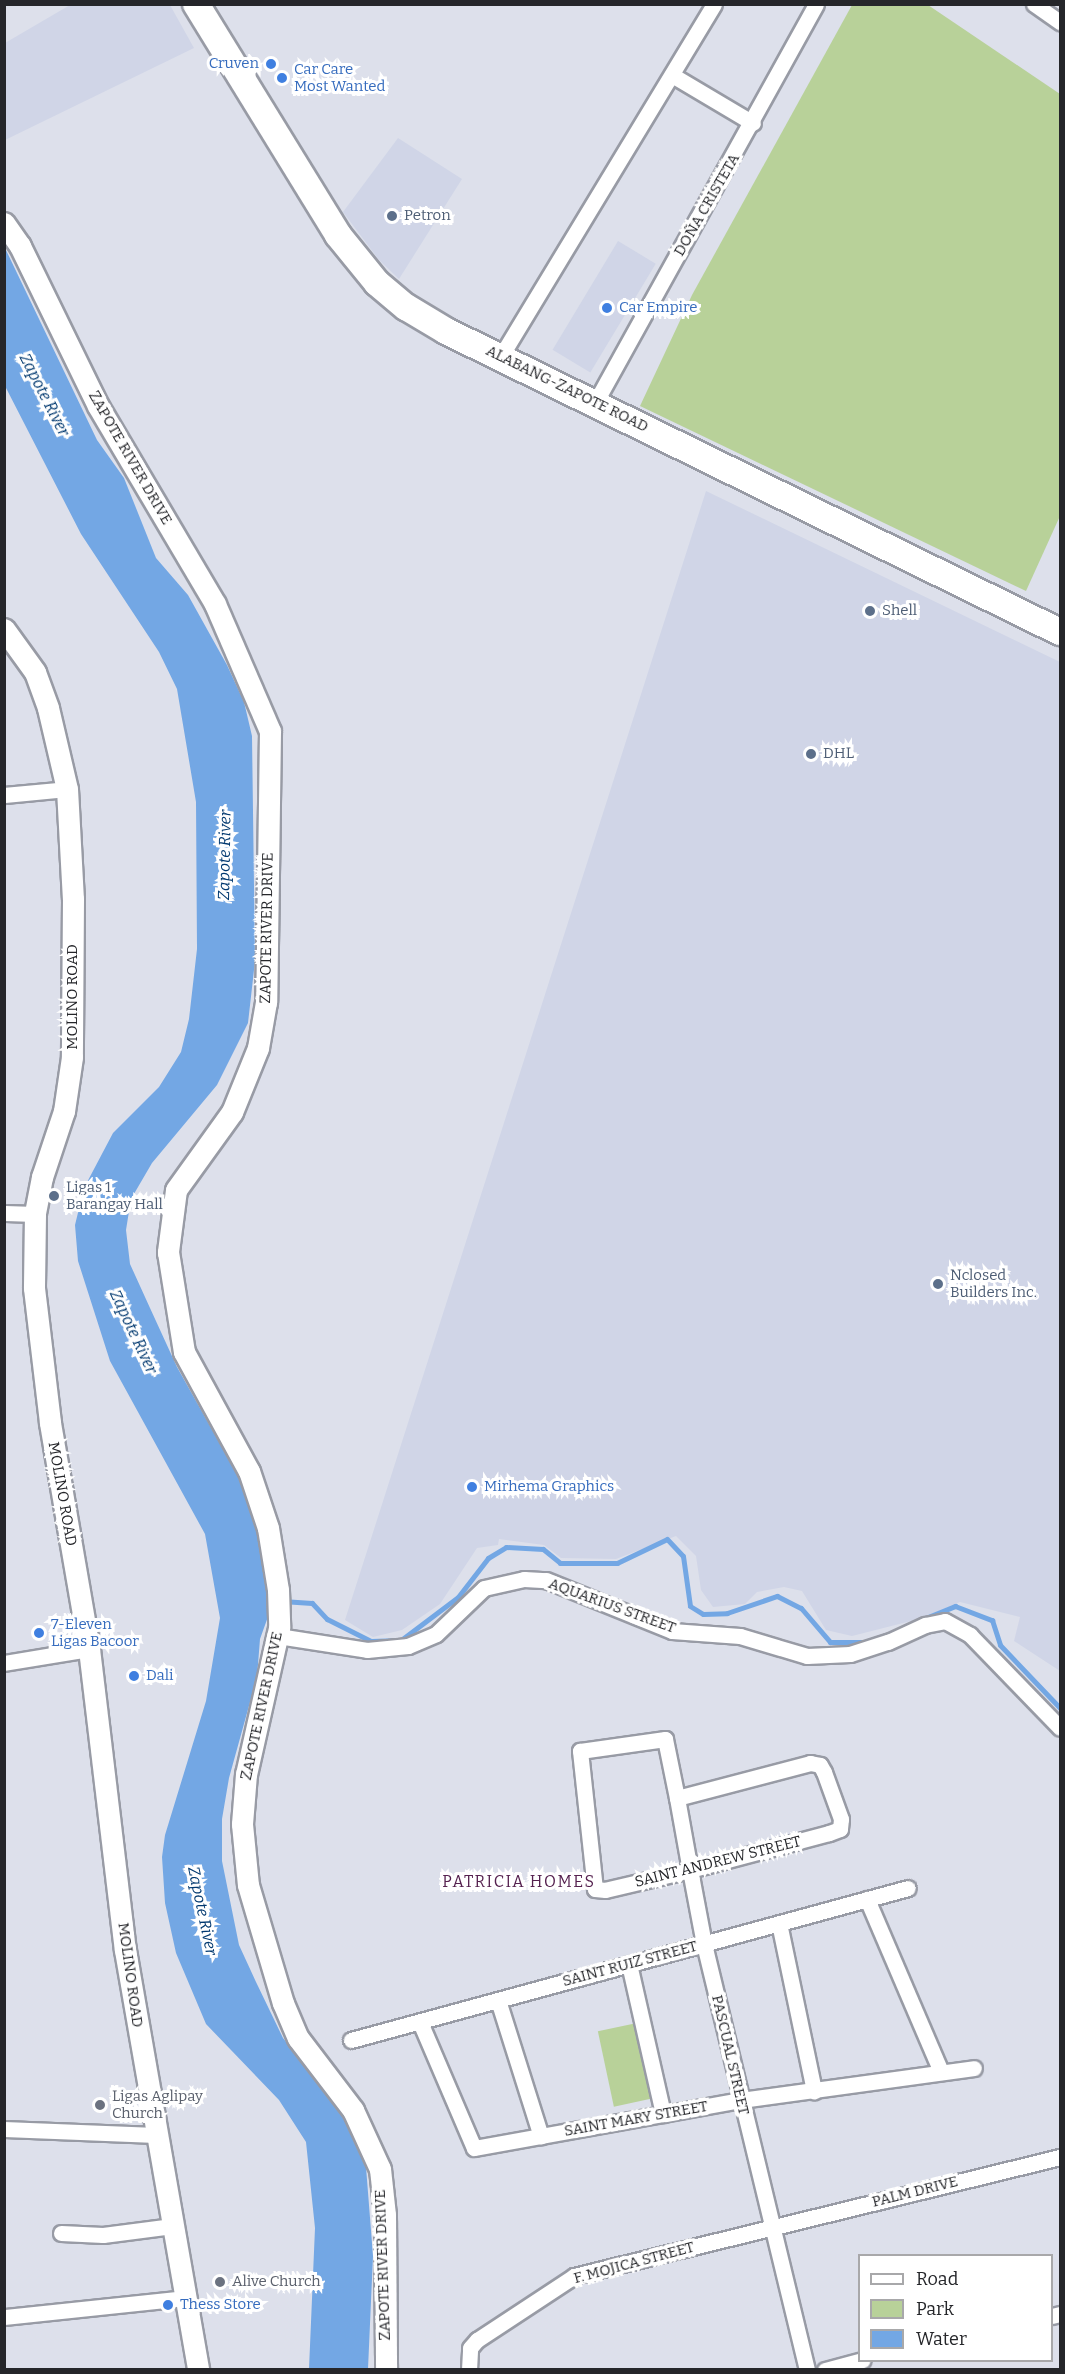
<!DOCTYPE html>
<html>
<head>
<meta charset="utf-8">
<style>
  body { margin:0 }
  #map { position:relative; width:1065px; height:2374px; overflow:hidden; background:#dde0eb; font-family:Bitter,serif }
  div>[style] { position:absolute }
  .built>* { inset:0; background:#d0d5e7; transform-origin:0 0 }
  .green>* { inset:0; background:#b8d199; transform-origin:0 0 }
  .water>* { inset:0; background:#73a7e4 }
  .stream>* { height:5px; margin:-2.5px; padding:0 2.5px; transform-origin:2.5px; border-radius:2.5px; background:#73a7e4 }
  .roads { filter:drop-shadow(2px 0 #989ba5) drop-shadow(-2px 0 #989ba5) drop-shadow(0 2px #989ba5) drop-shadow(0 -2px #989ba5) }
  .minor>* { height:15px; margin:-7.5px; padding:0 7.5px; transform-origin:7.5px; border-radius:7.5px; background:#fff }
  .secondary>* { height:21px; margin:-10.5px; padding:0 10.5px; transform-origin:10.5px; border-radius:10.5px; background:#fff }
  .trunk>* { height:26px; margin:-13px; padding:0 13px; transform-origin:13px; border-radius:13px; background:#fff }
  .dots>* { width:16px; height:16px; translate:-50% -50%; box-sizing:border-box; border:3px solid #fff; border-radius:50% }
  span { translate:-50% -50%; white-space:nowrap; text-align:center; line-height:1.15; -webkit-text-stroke:6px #fff; paint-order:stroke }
  .shop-label { font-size:15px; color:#366cbe }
  .right { translate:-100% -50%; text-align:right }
  .left { translate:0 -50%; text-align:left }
  .street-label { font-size:15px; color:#25262a }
  .service-label { font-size:15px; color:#4e5e75 }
  .worship-label { font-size:15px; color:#5b616d }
  .water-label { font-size:16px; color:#00386f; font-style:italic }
  .neighbourhood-label { font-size:16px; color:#55214f; letter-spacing:1.5px }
  .frame { position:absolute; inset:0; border:6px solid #25262a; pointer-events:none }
  .legend { position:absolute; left:858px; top:2254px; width:195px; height:108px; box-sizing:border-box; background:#fff; border:2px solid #a8a8aa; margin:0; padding:8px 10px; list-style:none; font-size:18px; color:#25262a }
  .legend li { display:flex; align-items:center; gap:12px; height:30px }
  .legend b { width:30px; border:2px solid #a8a8aa }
</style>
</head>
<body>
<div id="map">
  <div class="built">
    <div style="clip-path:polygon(70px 5px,170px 5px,194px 48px,5px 140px,5px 43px)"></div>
    <div style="clip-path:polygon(398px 138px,462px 179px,399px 279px,379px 260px,343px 212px)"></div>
    <div style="left:618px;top:241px;width:44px;height:127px;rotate:31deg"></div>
    <div style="clip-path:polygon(706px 491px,1060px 662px,1060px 1671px,1014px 1641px,1020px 1617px,960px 1602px,919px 1619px,852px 1636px,826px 1630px,802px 1591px,784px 1587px,757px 1592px,745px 1604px,713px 1607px,701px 1590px,696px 1556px,676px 1536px,616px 1559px,561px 1558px,544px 1545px,499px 1539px,498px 1545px,477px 1548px,440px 1604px,402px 1630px,373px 1637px,345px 1620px)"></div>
  </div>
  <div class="green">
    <div style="clip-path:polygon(852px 5px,928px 5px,1060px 94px,1060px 516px,1026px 591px,640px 406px,692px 295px)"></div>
    <div style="left:637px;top:2023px;width:77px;height:40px;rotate:78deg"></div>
  </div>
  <div class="water">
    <div style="clip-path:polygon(5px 248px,97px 440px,124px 478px,156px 558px,188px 595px,227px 665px,244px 702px,252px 736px,255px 961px,248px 1023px,217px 1085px,152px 1163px,131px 1199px,126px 1230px,130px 1264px,150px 1308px,177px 1367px,238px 1476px,260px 1530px,274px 1600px,260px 1639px,257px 1677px,229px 1778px,222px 1819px,222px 1861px,239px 1945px,256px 1982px,283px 2038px,348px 2119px,366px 2167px,373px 2256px,368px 2369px,309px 2369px,315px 2228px,306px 2142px,279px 2100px,206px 2024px,176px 1953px,165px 1903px,162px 1857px,165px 1835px,206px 1701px,220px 1618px,205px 1534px,110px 1361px,78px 1261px,75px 1225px,84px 1188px,113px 1133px,159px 1087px,181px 1052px,189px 1019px,197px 949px,196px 802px,177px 689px,159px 652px,81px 534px,5px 386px)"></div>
  </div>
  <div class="stream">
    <div style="left:282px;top:1601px;width:30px;rotate:4deg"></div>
    <div style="left:312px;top:1603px;width:22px;rotate:47deg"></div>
    <div style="left:327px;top:1619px;width:49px;rotate:26.6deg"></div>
    <div style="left:371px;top:1641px;width:30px;rotate:-2deg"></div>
    <div style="left:401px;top:1640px;width:71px;rotate:-37deg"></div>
    <div style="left:458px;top:1597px;width:49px;rotate:-52.4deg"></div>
    <div style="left:488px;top:1558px;width:21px;rotate:-31deg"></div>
    <div style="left:506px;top:1547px;width:37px;rotate:3deg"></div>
    <div style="left:543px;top:1549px;width:22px;rotate:39deg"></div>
    <div style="left:560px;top:1563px;width:57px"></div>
    <div style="left:617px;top:1563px;width:55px;rotate:-25.6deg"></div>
    <div style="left:667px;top:1539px;width:23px;rotate:47deg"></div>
    <div style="left:683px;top:1556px;width:50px;rotate:82deg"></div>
    <div style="left:690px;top:1606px;width:15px;rotate:32deg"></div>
    <div style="left:703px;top:1614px;width:24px;rotate:-2deg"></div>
    <div style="left:727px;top:1613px;width:53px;rotate:-18.8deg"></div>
    <div style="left:777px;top:1596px;width:27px;rotate:27deg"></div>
    <div style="left:801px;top:1608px;width:45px;rotate:49.5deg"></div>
    <div style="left:830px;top:1642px;width:38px"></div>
    <div style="left:923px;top:1619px;width:35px;rotate:-22deg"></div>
    <div style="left:955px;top:1606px;width:40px;rotate:21deg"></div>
    <div style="left:992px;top:1620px;width:26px;rotate:72deg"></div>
    <div style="left:1000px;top:1645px;width:87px;rotate:46.4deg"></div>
  </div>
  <div class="roads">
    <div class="minor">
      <div style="left:1034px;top:4px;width:32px;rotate:35deg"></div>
      <div style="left:672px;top:75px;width:94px;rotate:30.7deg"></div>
      <div style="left:501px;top:356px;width:411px;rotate:-58.8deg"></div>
      <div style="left:595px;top:403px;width:456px;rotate:-61deg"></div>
      <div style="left:4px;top:795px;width:63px;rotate:-5.4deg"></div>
      <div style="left:4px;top:1213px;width:31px;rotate:2deg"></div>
      <div style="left:278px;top:1636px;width:90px;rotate:8.9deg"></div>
      <div style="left:367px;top:1650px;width:41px;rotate:-5.6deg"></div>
      <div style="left:408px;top:1646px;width:30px;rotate:-23deg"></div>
      <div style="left:436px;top:1634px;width:66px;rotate:-43.8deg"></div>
      <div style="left:484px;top:1588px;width:41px;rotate:-12.7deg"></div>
      <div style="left:524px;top:1579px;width:22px;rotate:3deg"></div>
      <div style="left:546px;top:1580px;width:136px;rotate:22deg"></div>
      <div style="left:672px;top:1631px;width:68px;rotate:4.2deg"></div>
      <div style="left:740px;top:1636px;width:70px;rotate:16.6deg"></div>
      <div style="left:807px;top:1656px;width:43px;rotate:-2.7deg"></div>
      <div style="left:850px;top:1654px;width:40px;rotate:-18deg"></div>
      <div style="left:888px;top:1642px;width:41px;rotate:-24.7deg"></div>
      <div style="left:925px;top:1625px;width:20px;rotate:-11deg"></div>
      <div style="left:945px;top:1621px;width:29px;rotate:29deg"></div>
      <div style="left:970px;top:1635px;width:129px;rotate:45.9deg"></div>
      <div style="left:4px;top:1663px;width:86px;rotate:-9.4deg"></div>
      <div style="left:677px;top:1798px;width:138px;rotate:-14.7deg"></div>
      <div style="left:810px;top:1763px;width:10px;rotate:11deg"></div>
      <div style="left:820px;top:1765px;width:8px;rotate:60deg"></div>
      <div style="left:824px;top:1772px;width:50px;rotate:70.1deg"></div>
      <div style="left:841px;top:1819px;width:10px;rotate:96deg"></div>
      <div style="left:840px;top:1829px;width:12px;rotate:160deg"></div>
      <div style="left:829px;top:1833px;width:144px;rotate:165.1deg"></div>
      <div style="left:690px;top:1870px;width:87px;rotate:166.8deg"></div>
      <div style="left:605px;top:1890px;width:10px;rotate:-174deg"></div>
      <div style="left:595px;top:1889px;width:139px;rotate:-96.2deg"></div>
      <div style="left:580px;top:1751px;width:86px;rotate:-8deg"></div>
      <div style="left:665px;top:1739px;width:60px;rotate:78.5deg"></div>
      <div style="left:677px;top:1798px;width:73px;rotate:79.8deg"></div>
      <div style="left:690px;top:1870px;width:75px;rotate:79.3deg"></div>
      <div style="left:704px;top:1944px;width:438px;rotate:76.4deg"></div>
      <div style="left:867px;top:1899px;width:188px;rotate:66.8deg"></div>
      <div style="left:779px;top:1923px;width:172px;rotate:78.2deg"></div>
      <div style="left:629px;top:1964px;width:154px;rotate:77.2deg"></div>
      <div style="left:498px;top:2000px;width:143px;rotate:72.5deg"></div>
      <div style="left:420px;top:2022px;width:137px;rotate:66.8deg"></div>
      <div style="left:474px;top:2148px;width:271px;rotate:-10.2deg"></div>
      <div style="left:741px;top:2100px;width:235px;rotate:-7.8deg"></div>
      <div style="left:351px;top:2040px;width:577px;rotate:-15.26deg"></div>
      <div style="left:4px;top:2129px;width:151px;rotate:2.3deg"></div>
      <div style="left:61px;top:2233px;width:42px;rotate:2.7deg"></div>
      <div style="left:103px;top:2235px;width:70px;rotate:-7.4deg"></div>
      <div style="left:1052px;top:2316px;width:8px;rotate:-14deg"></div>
      <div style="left:4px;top:2317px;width:183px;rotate:-6deg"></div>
      <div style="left:469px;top:2370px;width:22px;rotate:-87deg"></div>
      <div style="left:470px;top:2348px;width:11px;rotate:-49deg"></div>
      <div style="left:477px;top:2340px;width:116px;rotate:-33.4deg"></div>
      <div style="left:574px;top:2276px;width:500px;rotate:-13.76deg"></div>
      <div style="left:825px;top:2370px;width:39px;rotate:-15deg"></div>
    </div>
    <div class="secondary">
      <div style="left:4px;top:223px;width:28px;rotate:55deg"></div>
      <div style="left:20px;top:246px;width:178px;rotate:64deg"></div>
      <div style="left:98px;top:406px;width:230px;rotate:59.4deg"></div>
      <div style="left:215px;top:604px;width:138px;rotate:66.6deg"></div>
      <div style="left:270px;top:731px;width:271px;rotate:90.8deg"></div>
      <div style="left:266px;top:1002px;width:47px;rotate:99.9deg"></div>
      <div style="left:258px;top:1048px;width:69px;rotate:112.1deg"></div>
      <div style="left:232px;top:1112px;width:96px;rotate:125.7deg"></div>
      <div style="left:176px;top:1190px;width:63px;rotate:97.4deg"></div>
      <div style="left:168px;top:1252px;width:101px;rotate:80.9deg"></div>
      <div style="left:184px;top:1352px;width:136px;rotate:61.4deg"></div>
      <div style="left:249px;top:1471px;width:60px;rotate:71.6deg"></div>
      <div style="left:268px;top:1528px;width:63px;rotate:80.8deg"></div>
      <div style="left:278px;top:1590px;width:38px;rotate:88deg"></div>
      <div style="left:279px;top:1628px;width:150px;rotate:102.7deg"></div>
      <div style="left:246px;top:1774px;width:50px;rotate:94.6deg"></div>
      <div style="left:242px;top:1824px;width:61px;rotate:84.4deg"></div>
      <div style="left:248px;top:1885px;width:123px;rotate:73.5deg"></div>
      <div style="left:283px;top:2003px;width:38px;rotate:67deg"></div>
      <div style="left:298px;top:2038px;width:91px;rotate:52.6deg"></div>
      <div style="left:353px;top:2110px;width:65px;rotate:65.4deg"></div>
      <div style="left:380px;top:2169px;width:46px;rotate:83.8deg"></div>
      <div style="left:385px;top:2215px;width:155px;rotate:89.6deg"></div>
      <div style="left:4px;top:629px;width:53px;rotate:54.2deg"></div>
      <div style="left:35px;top:672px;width:38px;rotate:70deg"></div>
      <div style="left:48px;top:708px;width:83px;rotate:76.8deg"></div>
      <div style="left:67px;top:789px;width:110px;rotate:86.9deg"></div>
      <div style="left:73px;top:899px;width:158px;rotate:90.4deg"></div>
      <div style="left:72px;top:1057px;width:55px;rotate:98.4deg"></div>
      <div style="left:64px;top:1111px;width:70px;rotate:108.4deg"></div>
      <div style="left:42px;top:1177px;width:38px;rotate:101deg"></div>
      <div style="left:35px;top:1214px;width:74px;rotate:90.8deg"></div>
      <div style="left:34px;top:1288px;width:136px;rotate:83.2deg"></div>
      <div style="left:50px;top:1423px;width:229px;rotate:80.2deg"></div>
      <div style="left:89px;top:1649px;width:303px;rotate:83.2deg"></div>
      <div style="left:125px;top:1950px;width:426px;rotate:80.1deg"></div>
    </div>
    <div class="trunk">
      <div style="left:196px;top:4px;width:271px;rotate:58.4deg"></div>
      <div style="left:338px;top:235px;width:62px;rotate:50.9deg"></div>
      <div style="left:377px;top:283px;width:38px;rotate:40deg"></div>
      <div style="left:406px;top:307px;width:47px;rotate:31deg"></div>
      <div style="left:446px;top:331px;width:684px;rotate:26.12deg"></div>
    </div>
  </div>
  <div class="dots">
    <div style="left:271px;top:64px;background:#3f7fe0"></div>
    <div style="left:282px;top:78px;background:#3f7fe0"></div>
    <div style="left:392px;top:216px;background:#5c6f8a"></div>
    <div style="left:607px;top:308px;background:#3f7fe0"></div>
    <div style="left:870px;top:611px;background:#5c6f8a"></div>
    <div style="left:811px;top:754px;background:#5c6f8a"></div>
    <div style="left:54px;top:1196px;background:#5c6f8a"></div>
    <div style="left:938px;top:1284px;background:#5c6f8a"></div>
    <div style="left:472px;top:1487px;background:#3f7fe0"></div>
    <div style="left:39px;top:1633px;background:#3f7fe0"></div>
    <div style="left:134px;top:1676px;background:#3f7fe0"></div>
    <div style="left:100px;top:2105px;background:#6b7280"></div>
    <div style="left:220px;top:2282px;background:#6b7280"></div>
    <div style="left:168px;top:2305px;background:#3f7fe0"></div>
  </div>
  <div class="shop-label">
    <span class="right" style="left:259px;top:64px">Cruven</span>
    <span class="left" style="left:294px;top:78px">Car Care<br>Most Wanted</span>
    <span class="left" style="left:619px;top:308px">Car Empire</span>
    <span class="left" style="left:484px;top:1487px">Mirhema Graphics</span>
    <span class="left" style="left:51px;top:1633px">7-Eleven<br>Ligas Bacoor</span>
    <span class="left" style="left:146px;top:1676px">Dali</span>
    <span class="left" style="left:180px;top:2305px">Thess Store</span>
  </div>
  <div class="street-label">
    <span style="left:707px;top:205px;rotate:-60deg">DOÑA CRISTETA</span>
    <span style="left:567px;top:389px;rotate:26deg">ALABANG-ZAPOTE ROAD</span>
    <span style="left:130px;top:458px;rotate:60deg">ZAPOTE RIVER DRIVE</span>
    <span style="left:267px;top:928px;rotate:-89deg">ZAPOTE RIVER DRIVE</span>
    <span style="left:73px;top:997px;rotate:-90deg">MOLINO ROAD</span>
    <span style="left:62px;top:1494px;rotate:80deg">MOLINO ROAD</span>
    <span style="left:612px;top:1606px;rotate:20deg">AQUARIUS STREET</span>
    <span style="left:262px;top:1706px;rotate:-78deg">ZAPOTE RIVER DRIVE</span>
    <span style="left:718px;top:1862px;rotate:-14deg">SAINT ANDREW STREET</span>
    <span style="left:630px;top:1964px;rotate:-15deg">SAINT RUIZ STREET</span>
    <span style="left:130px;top:1975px;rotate:82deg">MOLINO ROAD</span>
    <span style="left:730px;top:2055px;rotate:77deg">PASCUAL STREET</span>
    <span style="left:636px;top:2119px;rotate:-10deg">SAINT MARY STREET</span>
    <span style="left:915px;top:2192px;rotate:-14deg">PALM DRIVE</span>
    <span style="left:634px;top:2263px;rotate:-15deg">F. MOJICA STREET</span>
    <span style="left:383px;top:2265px;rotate:-92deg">ZAPOTE RIVER DRIVE</span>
  </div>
  <div class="service-label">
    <span class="left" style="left:404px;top:216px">Petron</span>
    <span class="left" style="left:882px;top:611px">Shell</span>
    <span class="left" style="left:823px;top:754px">DHL</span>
    <span class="left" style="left:66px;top:1196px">Ligas 1<br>Barangay Hall</span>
    <span class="left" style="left:950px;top:1284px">Nclosed<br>Builders Inc.</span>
  </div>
  <div class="worship-label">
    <span class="left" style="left:112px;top:2105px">Ligas Aglipay<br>Church</span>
    <span class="left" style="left:232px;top:2282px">Alive Church</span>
  </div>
  <div class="water-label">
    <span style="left:44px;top:395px;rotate:63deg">Zapote River</span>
    <span style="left:225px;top:855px;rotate:-89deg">Zapote River</span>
    <span style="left:133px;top:1332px;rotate:65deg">Zapote River</span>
    <span style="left:202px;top:1911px;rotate:78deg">Zapote River</span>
  </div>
  <div class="neighbourhood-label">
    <span style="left:519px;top:1882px">PATRICIA HOMES</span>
  </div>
  <div class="frame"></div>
  <ul class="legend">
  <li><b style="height:8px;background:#fff"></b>Road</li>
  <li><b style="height:16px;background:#b8d199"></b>Park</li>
  <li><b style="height:16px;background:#73a7e4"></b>Water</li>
  </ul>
</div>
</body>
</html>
